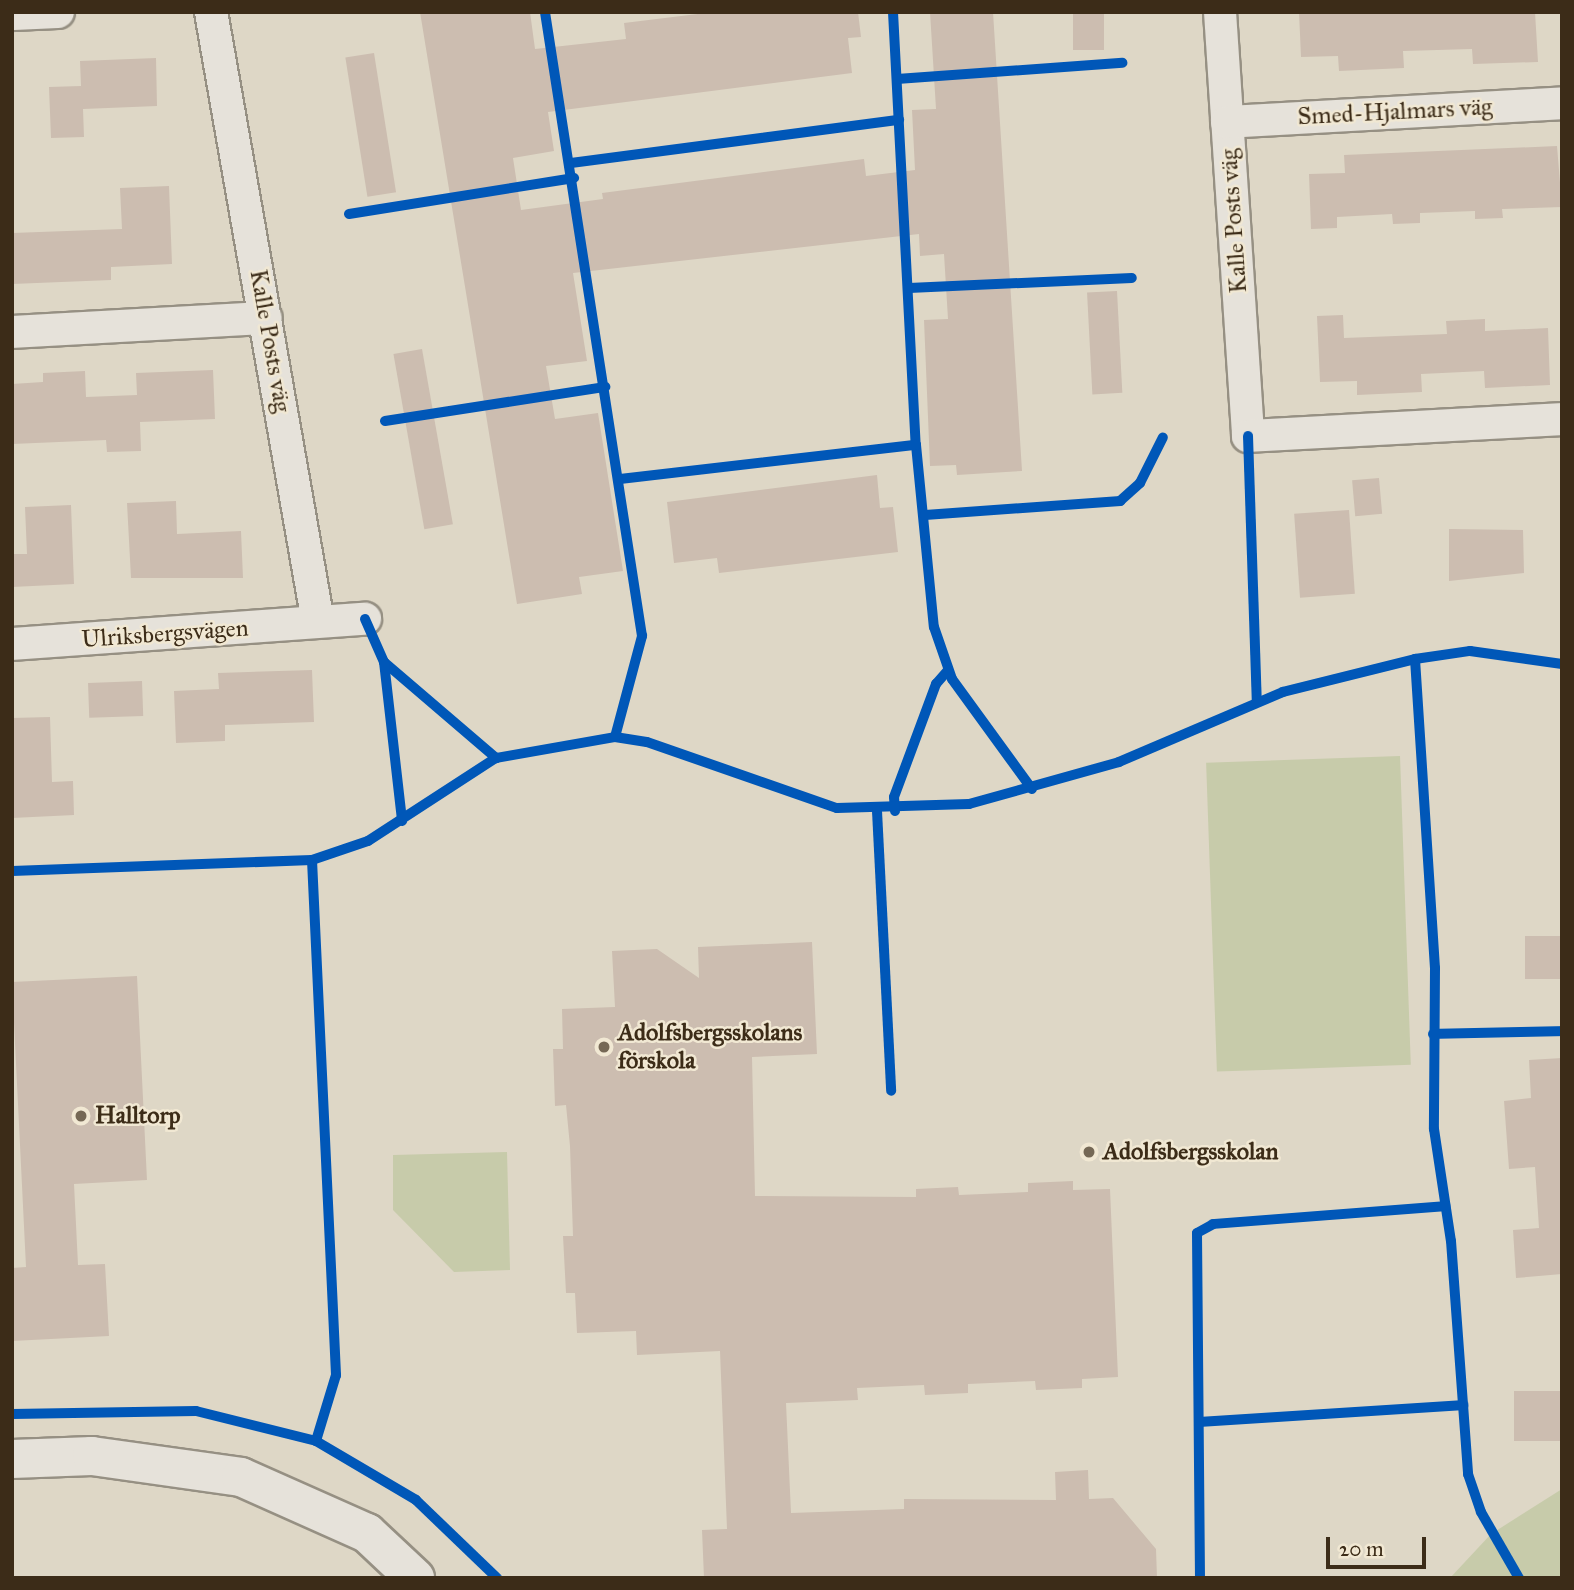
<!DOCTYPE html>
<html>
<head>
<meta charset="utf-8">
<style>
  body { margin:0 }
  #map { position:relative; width:1574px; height:1590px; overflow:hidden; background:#ded7c6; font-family:"IM FELL Great Primer",serif }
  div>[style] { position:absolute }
  .green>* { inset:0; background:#c7cbaa; transform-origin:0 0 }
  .building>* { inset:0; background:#ccbdb0; transform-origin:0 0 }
  .roads { filter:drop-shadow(2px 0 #969083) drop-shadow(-2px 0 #969083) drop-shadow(0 2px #969083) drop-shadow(0 -2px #969083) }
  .street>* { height:32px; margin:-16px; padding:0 16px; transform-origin:16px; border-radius:16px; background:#e6e2da }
  .secondary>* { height:38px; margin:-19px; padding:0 19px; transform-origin:19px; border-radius:19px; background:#e6e2da }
  .cycleway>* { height:10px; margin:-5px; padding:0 5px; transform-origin:5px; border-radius:5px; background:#0057b8 }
  .dots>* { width:19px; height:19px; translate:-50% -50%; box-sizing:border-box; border:4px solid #f1e8d3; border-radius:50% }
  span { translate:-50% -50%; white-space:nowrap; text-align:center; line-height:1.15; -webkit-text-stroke:5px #f1e8d3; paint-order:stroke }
  .street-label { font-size:24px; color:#3c2c18 }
  .poi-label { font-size:24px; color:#3c2c18; font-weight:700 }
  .left { translate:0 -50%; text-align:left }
  .frame { position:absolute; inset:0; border:14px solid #3c2c18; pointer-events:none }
  .scale { position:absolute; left:1326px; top:1537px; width:100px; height:32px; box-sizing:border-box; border:4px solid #3c2c18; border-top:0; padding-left:9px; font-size:21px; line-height:24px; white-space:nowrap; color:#3c2c18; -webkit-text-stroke:5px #f1e8d3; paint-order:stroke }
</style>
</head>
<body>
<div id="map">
  <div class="green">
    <div style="left:1400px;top:756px;width:309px;height:194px;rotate:88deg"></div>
    <div style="clip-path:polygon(507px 1152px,510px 1270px,454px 1272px,393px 1210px,393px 1155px)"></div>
    <div style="clip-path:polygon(1562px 1489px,1562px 1578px,1450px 1578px,1491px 1534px)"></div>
  </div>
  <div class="building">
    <div style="clip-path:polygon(420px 12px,530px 12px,535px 49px,626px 39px,624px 23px,714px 12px,858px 12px,861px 37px,848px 38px,852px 73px,548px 112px,554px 151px,513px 158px,521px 210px,603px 199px,602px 193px,864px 159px,866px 176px,915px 170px,912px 110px,936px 109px,930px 12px,993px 12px,1022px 471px,957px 475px,956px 465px,930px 466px,924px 320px,948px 319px,944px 254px,920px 256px,919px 234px,573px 273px,587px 361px,546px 366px,555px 419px,598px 413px,623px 571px,579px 577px,582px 594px,517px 604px)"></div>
    <div style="left:1073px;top:12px;width:31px;height:38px"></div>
    <div style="clip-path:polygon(1299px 12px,1535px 12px,1538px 62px,1473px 64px,1472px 49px,1403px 51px,1404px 68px,1339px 71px,1338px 56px,1301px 57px)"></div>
    <div style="left:374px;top:53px;width:141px;height:29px;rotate:81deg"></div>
    <div style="clip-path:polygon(156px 58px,157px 106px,83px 109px,84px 137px,51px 138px,49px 87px,81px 86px,80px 61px)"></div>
    <div style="clip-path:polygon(1557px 146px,1562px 207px,1502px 209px,1503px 218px,1475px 219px,1475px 211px,1420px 213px,1420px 223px,1393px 224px,1392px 214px,1337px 217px,1337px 228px,1311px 229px,1309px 174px,1345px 173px,1344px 155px)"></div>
    <div style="clip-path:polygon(169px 186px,172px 264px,111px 267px,111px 280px,12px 284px,12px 233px,122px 229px,120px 188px)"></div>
    <div style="left:1117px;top:291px;width:102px;height:30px;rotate:87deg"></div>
    <div style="clip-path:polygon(1343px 315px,1344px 338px,1447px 334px,1446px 321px,1485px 319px,1485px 331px,1548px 328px,1550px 385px,1485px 388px,1484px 371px,1421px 374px,1422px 392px,1357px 395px,1357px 381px,1320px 382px,1317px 316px)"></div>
    <div style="left:422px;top:349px;width:178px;height:29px;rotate:80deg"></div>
    <div style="clip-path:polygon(213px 370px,215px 419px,140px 422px,141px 451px,107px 452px,106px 440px,12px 444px,12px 384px,43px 382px,43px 373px,85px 371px,86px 397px,137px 395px,136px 373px)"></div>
    <div style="clip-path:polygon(877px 475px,880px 508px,893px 507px,898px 552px,719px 573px,717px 558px,674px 563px,667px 502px)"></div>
    <div style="left:1379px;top:478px;width:36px;height:27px;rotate:85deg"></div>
    <div style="clip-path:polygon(176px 501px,177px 534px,241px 531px,243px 578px,131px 578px,127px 503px)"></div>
    <div style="clip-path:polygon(71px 505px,74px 584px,12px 587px,12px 554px,27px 554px,25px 507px)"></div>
    <div style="left:1349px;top:510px;width:84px;height:55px;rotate:86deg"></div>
    <div style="clip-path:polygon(1449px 529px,1523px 530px,1524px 573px,1449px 581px)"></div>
    <div style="clip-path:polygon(312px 670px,314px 722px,225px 725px,225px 741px,176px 743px,174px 691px,219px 689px,218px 673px)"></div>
    <div style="left:142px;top:681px;width:35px;height:54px;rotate:88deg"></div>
    <div style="clip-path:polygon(50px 717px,52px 782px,73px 781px,74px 815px,12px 818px,12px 718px)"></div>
    <div style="left:1562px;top:936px;width:43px;height:37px;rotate:90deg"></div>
    <div style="clip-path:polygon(812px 942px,817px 1054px,752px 1057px,755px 1196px,916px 1197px,916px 1189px,958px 1187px,959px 1195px,1028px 1192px,1028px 1183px,1073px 1181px,1073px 1190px,1110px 1189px,1118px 1377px,1082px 1379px,1082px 1388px,1036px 1390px,1035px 1381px,968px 1384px,968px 1393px,925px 1395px,924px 1385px,857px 1388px,858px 1400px,786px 1403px,791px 1513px,904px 1509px,904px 1499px,1056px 1500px,1055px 1472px,1088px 1470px,1089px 1499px,1113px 1498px,1156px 1549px,1157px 1578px,704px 1578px,702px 1530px,727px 1529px,720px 1351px,637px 1355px,636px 1331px,577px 1333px,575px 1293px,566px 1293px,563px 1236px,573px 1236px,570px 1146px,566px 1105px,555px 1106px,553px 1049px,563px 1049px,562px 1009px,615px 1007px,612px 951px,657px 949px,699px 978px,698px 947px)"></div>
    <div style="clip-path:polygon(137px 976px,147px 1180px,74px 1184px,78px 1265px,105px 1264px,109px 1336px,12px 1341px,12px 1268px,26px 1267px,12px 982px)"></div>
    <div style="clip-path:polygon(1562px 1058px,1562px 1274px,1516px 1278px,1513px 1230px,1539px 1228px,1535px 1167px,1509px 1169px,1504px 1101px,1531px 1098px,1529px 1060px)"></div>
    <div style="left:1562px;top:1391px;width:50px;height:48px;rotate:90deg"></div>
  </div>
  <div class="roads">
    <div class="street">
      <div style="left:211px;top:12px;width:619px;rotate:80.05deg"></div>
      <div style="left:1220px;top:12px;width:425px;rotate:86.2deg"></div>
      <div style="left:1248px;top:436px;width:314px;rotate:-3.1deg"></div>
      <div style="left:12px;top:14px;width:46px;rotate:-2.5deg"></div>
      <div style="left:1227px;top:122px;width:336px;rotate:-3.2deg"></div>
      <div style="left:12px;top:332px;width:254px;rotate:-3.2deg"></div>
      <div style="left:12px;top:644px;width:354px;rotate:-4.1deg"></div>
    </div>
    <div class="secondary">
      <div style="left:12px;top:1459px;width:80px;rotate:-2.1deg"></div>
      <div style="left:92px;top:1456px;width:150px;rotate:8deg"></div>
      <div style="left:241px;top:1477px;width:138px;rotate:24deg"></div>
      <div style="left:367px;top:1533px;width:66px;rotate:43.2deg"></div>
    </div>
  </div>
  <div class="cycleway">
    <div style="left:893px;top:12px;width:434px;rotate:87deg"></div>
    <div style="left:916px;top:445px;width:183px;rotate:84.4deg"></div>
    <div style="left:934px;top:627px;width:55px;rotate:70.9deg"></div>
    <div style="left:952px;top:679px;width:136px;rotate:54deg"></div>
    <div style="left:897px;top:79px;width:226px;rotate:-4.1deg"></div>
    <div style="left:571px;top:163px;width:331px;rotate:-7.5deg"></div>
    <div style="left:349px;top:214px;width:228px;rotate:-9.1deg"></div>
    <div style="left:909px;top:288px;width:223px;rotate:-2.6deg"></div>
    <div style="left:385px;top:421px;width:223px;rotate:-8.8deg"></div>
    <div style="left:1248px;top:436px;width:266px;rotate:88.1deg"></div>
    <div style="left:620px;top:479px;width:298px;rotate:-6.6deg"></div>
    <div style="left:925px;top:515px;width:196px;rotate:-4.1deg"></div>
    <div style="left:1120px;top:501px;width:27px;rotate:-42deg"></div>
    <div style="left:1140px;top:483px;width:51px;rotate:-63.4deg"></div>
    <div style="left:365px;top:619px;width:47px;rotate:66.2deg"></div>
    <div style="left:384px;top:662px;width:148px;rotate:40.6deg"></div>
    <div style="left:1415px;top:659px;width:56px;rotate:-8.3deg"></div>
    <div style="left:1470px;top:651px;width:93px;rotate:8deg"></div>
    <div style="left:384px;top:662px;width:160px;rotate:83.5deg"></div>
    <div style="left:615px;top:737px;width:32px;rotate:9deg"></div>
    <div style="left:647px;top:742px;width:201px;rotate:19.2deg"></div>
    <div style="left:837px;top:808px;width:132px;rotate:-1.7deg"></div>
    <div style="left:969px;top:804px;width:156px;rotate:-15.6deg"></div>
    <div style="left:1119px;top:762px;width:178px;rotate:-23.1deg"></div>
    <div style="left:1283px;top:692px;width:136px;rotate:-14deg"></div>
    <div style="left:1415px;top:659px;width:310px;rotate:86.3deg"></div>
    <div style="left:1435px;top:968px;width:161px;rotate:90.4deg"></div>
    <div style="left:1434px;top:1129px;width:113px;rotate:81.4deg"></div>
    <div style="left:1451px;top:1241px;width:234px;rotate:85.8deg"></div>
    <div style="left:1468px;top:1474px;width:40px;rotate:71.1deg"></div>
    <div style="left:1481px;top:1512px;width:76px;rotate:60.1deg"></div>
    <div style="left:877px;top:811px;width:280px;rotate:87.1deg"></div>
    <div style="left:895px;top:811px;width:14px;rotate:-94deg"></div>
    <div style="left:894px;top:797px;width:121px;rotate:-69.6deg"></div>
    <div style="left:936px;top:684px;width:18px;rotate:-49deg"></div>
    <div style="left:312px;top:860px;width:516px;rotate:87.33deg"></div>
    <div style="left:336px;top:1375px;width:69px;rotate:106.9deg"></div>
    <div style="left:12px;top:871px;width:300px;rotate:-2.1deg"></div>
    <div style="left:312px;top:860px;width:59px;rotate:-18.7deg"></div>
    <div style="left:368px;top:841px;width:153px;rotate:-33deg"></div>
    <div style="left:496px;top:758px;width:121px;rotate:-10deg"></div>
    <div style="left:615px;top:737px;width:105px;rotate:-75deg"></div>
    <div style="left:642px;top:636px;width:631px;rotate:-98.84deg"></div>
    <div style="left:1433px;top:1034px;width:129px;rotate:-1.3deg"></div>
    <div style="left:12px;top:1414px;width:184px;rotate:-0.9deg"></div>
    <div style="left:196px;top:1411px;width:124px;rotate:14deg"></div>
    <div style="left:316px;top:1441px;width:116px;rotate:30.5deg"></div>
    <div style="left:416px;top:1500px;width:112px;rotate:43.9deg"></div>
    <div style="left:1200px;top:1422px;width:264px;rotate:-3.7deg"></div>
    <div style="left:1200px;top:1578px;width:345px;rotate:-90.5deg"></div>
    <div style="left:1197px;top:1233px;width:18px;rotate:-29deg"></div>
    <div style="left:1213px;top:1224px;width:233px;rotate:-4.4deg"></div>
  </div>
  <div class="dots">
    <div style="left:604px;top:1047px;background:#756855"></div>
    <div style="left:81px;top:1116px;background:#756855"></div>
    <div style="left:1089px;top:1152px;background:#756855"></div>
  </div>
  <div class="street-label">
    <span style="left:1395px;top:112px;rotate:-3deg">Smed-Hjalmars väg</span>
    <span style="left:1234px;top:221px;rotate:-94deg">Kalle Posts väg</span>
    <span style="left:270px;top:341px;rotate:80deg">Kalle Posts väg</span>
    <span style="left:165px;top:634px;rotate:-4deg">Ulriksbergsvägen</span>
  </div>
  <div class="poi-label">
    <span class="left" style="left:618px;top:1047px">Adolfsbergsskolans<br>förskola</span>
    <span class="left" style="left:95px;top:1116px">Halltorp</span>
    <span class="left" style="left:1103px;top:1152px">Adolfsbergsskolan</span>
  </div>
  <div class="frame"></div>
  <div class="scale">20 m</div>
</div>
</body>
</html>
